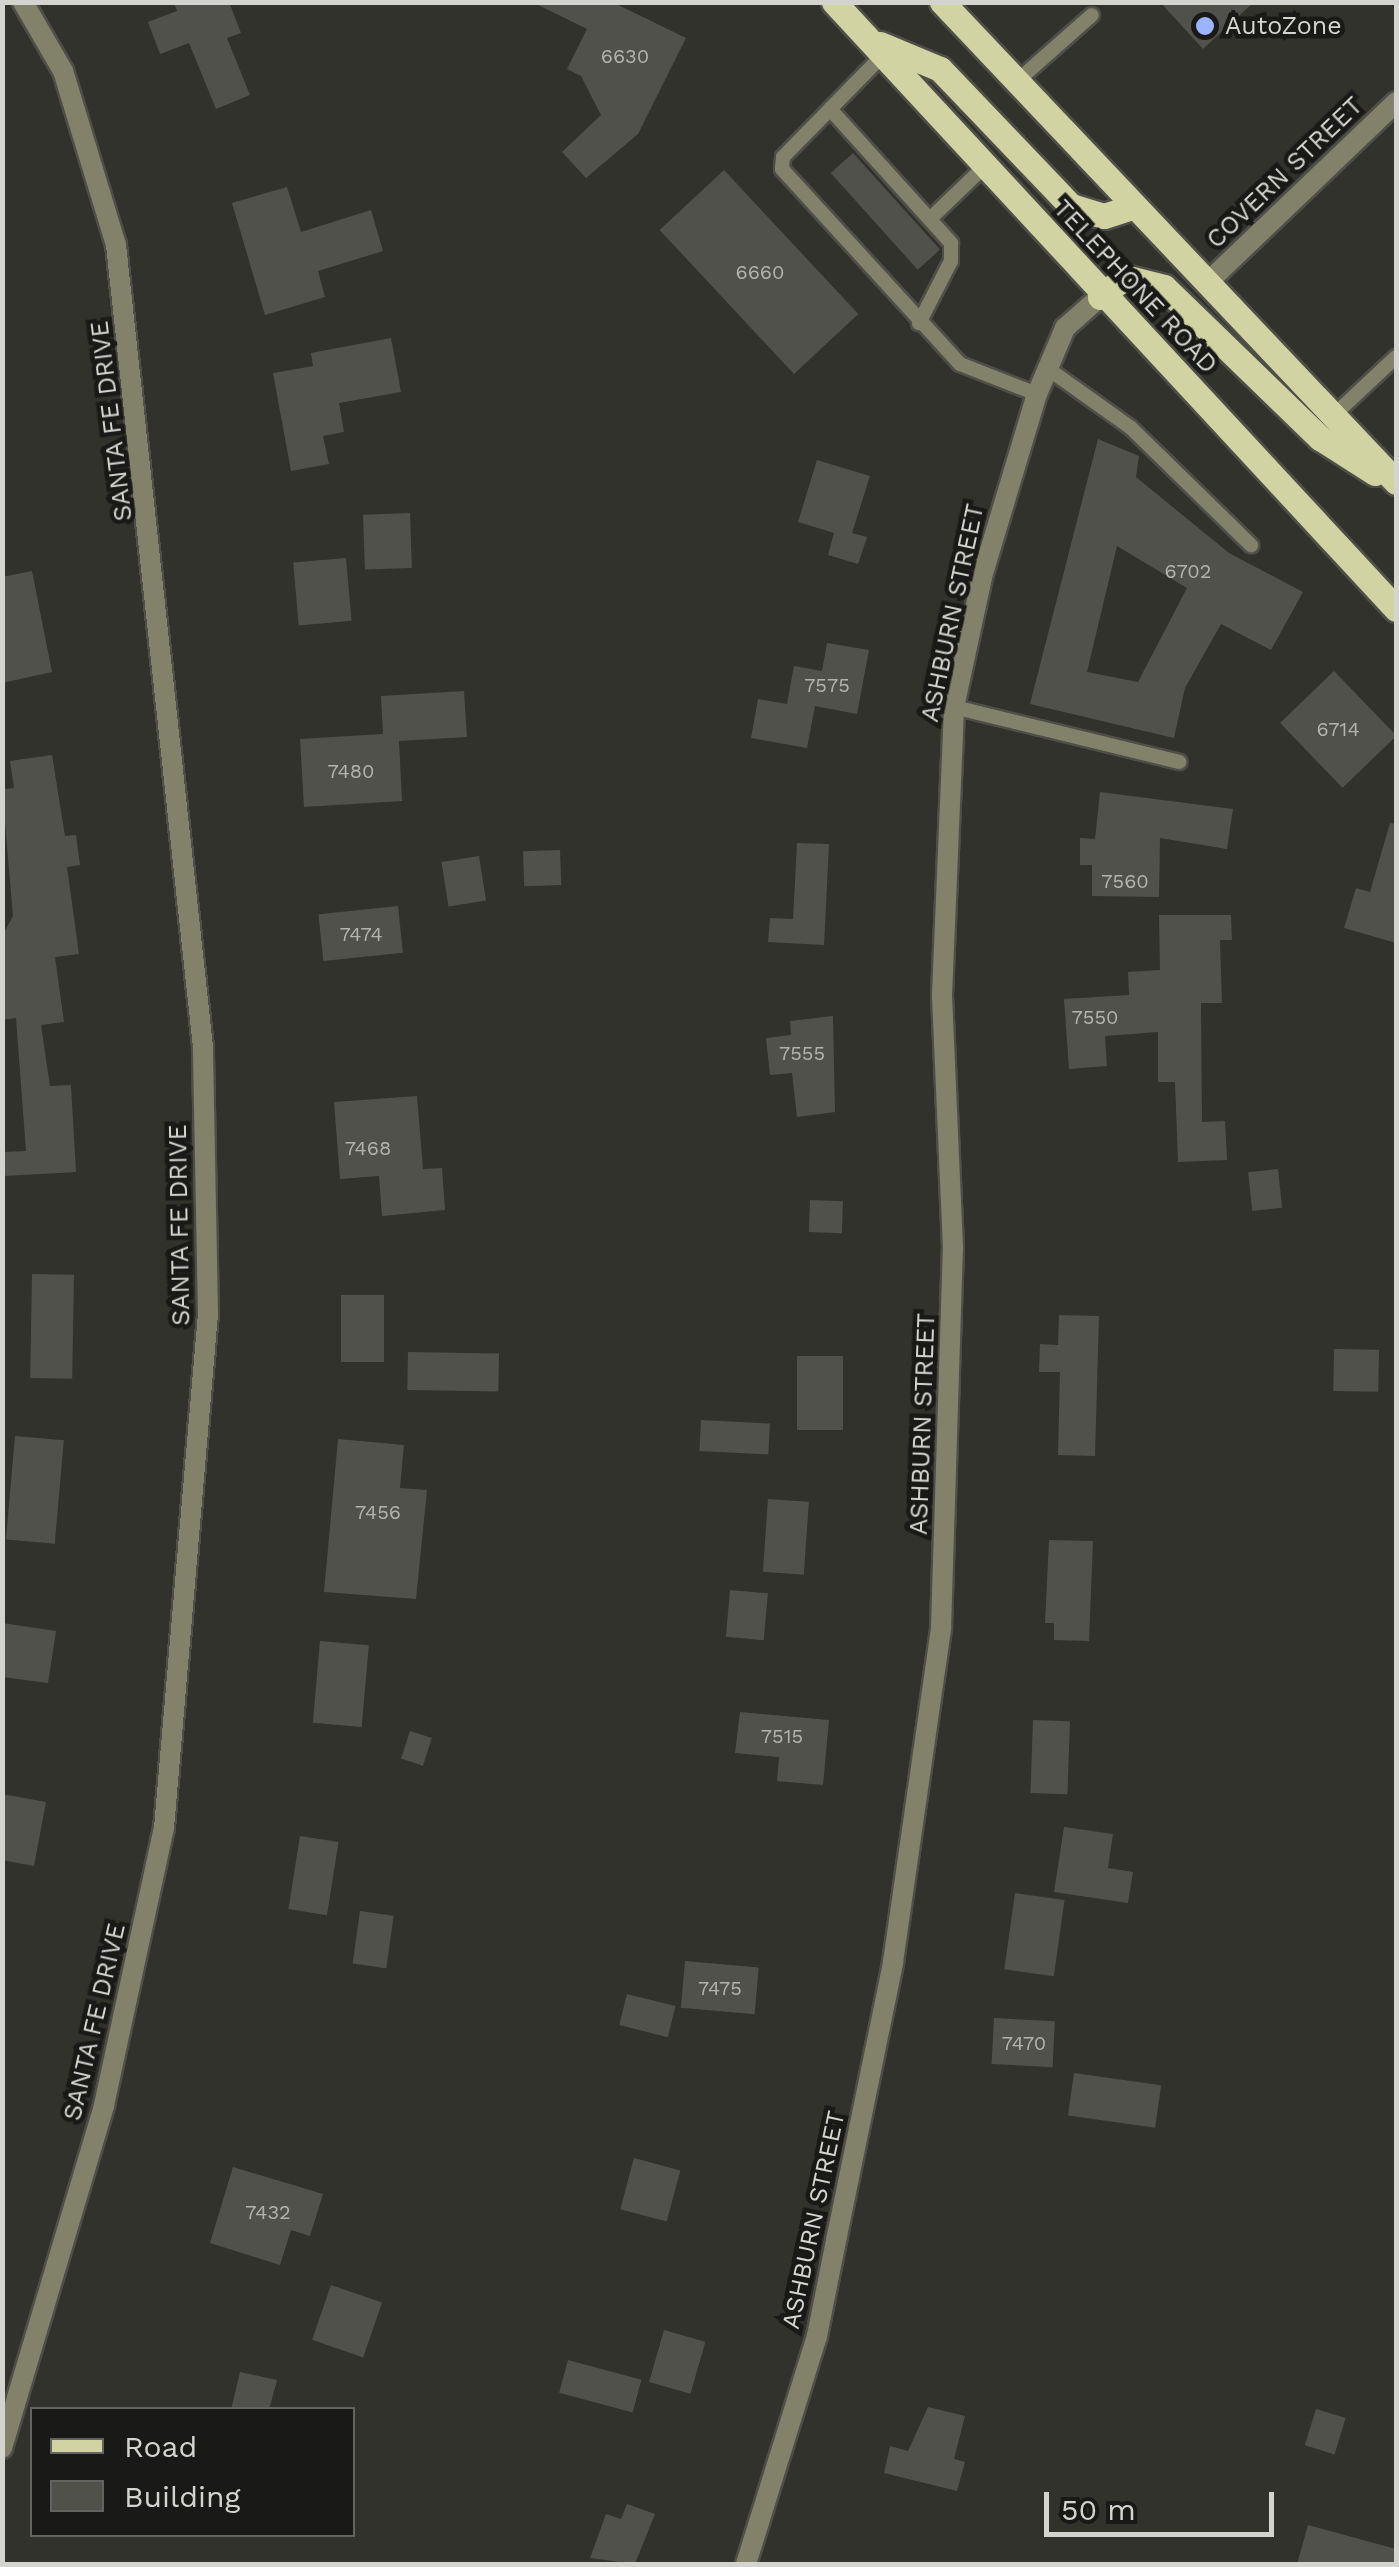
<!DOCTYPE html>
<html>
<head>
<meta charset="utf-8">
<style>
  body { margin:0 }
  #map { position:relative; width:1399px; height:2567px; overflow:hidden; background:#32322c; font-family:"Work Sans",sans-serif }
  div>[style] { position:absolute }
  .building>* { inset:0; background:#51514c; transform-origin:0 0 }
  .roads { filter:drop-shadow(2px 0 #4f4f49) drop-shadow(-2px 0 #4f4f49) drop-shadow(0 2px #4f4f49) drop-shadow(0 -2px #4f4f49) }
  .lane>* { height:14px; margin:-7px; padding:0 7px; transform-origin:7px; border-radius:7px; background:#82826b }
  .street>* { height:20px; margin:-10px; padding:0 10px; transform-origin:10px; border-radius:10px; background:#82826b }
  .primary>* { height:25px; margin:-12.5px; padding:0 12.5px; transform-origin:12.5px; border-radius:12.5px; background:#d2d3a3 }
  .dots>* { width:28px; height:28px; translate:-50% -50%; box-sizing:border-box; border:5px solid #191a17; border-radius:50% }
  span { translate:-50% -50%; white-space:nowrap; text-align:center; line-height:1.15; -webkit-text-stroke:9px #191a17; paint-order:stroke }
  .number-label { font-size:20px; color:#b2b2ae }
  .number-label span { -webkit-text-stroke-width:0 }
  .poi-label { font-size:25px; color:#d3d3cf }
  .left { translate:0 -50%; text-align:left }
  .street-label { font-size:25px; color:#d3d3cf }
  .frame { position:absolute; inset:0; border:5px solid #d3d3cf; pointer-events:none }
  .legend { position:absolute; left:30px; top:2407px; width:325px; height:130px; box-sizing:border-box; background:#191a17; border:2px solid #636461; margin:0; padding:12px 18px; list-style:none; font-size:30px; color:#d3d3cf }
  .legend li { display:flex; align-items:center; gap:20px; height:50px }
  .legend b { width:50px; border:2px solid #636461 }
  .scale { position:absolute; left:1044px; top:2492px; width:230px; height:45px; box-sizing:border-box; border:5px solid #d3d3cf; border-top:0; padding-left:12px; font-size:30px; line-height:35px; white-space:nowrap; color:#d3d3cf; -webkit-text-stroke:8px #191a17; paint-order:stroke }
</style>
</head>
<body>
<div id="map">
  <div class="building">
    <div style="clip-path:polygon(174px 2px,229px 2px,241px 33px,227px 38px,250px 95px,216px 109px,189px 43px,160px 54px,148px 22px,177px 11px)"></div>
    <div style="clip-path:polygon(532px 2px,612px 2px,686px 38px,638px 134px,586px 178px,562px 152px,601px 115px,581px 76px,567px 69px,587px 29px)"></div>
    <div style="clip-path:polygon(1160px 2px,1254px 2px,1203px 49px)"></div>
    <div style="left:853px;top:153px;width:130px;height:30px;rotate:48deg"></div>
    <div style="left:724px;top:170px;width:197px;height:88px;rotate:47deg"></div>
    <div style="clip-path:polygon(287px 187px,301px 232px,371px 210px,383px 251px,318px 271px,325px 297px,265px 315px,232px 203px)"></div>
    <div style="clip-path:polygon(391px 338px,401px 392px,339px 403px,344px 432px,323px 436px,329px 464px,291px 471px,273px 373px,313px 366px,311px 353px)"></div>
    <div style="clip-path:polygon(evenodd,1098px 439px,1139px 456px,1136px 477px,1229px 553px,1303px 592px,1271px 650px,1221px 624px,1185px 688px,1174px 738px,1030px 704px,1098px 439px,1117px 546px,1187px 588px,1138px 682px,1087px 672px,1117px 546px)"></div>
    <div style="clip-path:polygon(817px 460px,870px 476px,852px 533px,867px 537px,858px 564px,828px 555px,834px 533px,798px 522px)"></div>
    <div style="left:410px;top:513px;width:55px;height:47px;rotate:88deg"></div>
    <div style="left:346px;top:558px;width:63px;height:53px;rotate:85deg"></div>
    <div style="clip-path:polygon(32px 571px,52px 672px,2px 683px,2px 577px)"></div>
    <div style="clip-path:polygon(827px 643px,869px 650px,857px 714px,815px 706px,807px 748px,751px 738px,758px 699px,787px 704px,794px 666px,822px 671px)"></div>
    <div style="left:1334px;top:671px;width:90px;height:75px;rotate:46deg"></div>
    <div style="clip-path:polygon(464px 691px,467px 737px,399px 741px,402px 801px,304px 807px,300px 739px,383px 734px,381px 696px)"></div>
    <div style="clip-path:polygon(52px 755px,65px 836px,76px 835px,80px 865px,67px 867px,79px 954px,55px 957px,64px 1022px,41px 1025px,50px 1086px,71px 1085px,76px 1172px,4px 1176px,3px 1152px,26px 1151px,16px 1018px,2px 1020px,2px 936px,13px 916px,2px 789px,14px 788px,10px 761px)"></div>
    <div style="clip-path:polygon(1100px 792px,1233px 809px,1227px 849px,1160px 838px,1159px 897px,1092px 896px,1092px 865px,1080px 865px,1080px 838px,1095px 839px)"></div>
    <div style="clip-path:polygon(1390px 823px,1396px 824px,1396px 943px,1344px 928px,1356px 888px,1370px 892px)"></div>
    <div style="clip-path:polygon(797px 843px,829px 844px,824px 945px,768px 942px,770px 918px,793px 919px)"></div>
    <div style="left:560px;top:850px;width:35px;height:37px;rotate:88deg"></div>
    <div style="left:479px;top:856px;width:45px;height:38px;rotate:81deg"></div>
    <div style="left:398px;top:906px;width:47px;height:80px;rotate:84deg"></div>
    <div style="clip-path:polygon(1159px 915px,1231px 915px,1232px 940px,1220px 940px,1222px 1003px,1201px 1003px,1202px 1122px,1225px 1121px,1227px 1160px,1178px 1162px,1175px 1082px,1158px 1082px,1158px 1032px,1105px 1036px,1107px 1066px,1069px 1069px,1064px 999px,1129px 995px,1128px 972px,1160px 970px)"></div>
    <div style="clip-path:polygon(833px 1016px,835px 1112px,797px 1117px,792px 1073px,770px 1075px,766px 1038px,791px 1035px,790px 1021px)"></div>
    <div style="clip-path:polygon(417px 1096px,423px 1169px,442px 1168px,445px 1210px,382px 1216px,379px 1176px,340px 1179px,334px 1102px)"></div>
    <div style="left:1278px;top:1169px;width:39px;height:30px;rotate:84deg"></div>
    <div style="left:810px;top:1200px;width:33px;height:32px;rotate:2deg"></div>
    <div style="left:32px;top:1274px;width:42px;height:104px;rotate:1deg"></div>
    <div style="left:341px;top:1295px;width:43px;height:67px"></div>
    <div style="clip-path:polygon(1059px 1315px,1099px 1316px,1095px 1456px,1058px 1455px,1060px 1372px,1039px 1372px,1040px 1344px,1058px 1345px)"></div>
    <div style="left:1334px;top:1349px;width:45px;height:42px;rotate:1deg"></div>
    <div style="left:408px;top:1352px;width:91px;height:38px;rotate:1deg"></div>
    <div style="left:797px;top:1356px;width:46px;height:74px"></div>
    <div style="left:701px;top:1420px;width:69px;height:31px;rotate:3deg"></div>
    <div style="left:15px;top:1436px;width:49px;height:104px;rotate:5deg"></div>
    <div style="clip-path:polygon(338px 1439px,404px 1445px,400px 1488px,427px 1490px,416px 1599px,324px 1592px)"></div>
    <div style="left:768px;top:1499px;width:41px;height:73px;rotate:4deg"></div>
    <div style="clip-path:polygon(1049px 1540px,1093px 1541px,1089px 1641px,1054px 1640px,1054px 1623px,1045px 1623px)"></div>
    <div style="left:730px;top:1590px;width:38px;height:47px;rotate:5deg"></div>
    <div style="clip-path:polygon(2px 1623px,56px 1631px,48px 1683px,2px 1677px)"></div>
    <div style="left:320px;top:1641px;width:49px;height:82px;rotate:5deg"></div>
    <div style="clip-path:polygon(740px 1712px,829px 1720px,823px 1785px,777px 1781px,779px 1757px,735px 1753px)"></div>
    <div style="left:1033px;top:1720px;width:37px;height:73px;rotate:2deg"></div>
    <div style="left:410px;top:1731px;width:23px;height:29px;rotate:18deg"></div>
    <div style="clip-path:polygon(2px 1794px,46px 1802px,34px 1866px,2px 1860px)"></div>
    <div style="clip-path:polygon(1064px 1827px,1113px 1834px,1108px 1868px,1133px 1872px,1128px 1903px,1054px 1892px)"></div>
    <div style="left:300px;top:1836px;width:39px;height:74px;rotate:9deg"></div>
    <div style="left:1015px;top:1893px;width:50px;height:77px;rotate:8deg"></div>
    <div style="left:360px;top:1911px;width:34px;height:53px;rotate:8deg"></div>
    <div style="left:685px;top:1961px;width:74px;height:47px;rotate:5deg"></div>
    <div style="left:627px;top:1994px;width:50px;height:32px;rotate:14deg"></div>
    <div style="left:994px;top:2018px;width:61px;height:46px;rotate:3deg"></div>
    <div style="left:1074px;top:2073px;width:88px;height:43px;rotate:8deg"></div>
    <div style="left:634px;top:2158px;width:48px;height:53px;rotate:15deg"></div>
    <div style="clip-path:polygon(233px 2167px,323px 2194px,310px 2236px,291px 2230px,280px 2265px,210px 2243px)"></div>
    <div style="left:331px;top:2285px;width:54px;height:58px;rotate:19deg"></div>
    <div style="left:664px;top:2330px;width:43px;height:54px;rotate:16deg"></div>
    <div style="left:568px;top:2360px;width:76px;height:34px;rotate:15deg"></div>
    <div style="clip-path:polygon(240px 2372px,277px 2380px,269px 2410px,231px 2410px)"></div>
    <div style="clip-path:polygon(928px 2407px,965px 2416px,954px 2459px,965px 2462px,957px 2491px,884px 2473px,890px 2446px,908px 2451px)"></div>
    <div style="left:1316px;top:2409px;width:31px;height:38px;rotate:17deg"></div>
    <div style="clip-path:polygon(627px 2504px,655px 2514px,635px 2564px,590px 2558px,606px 2514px,621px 2519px)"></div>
    <div style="clip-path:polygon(1308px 2525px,1396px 2549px,1396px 2564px,1297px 2564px)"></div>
  </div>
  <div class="roads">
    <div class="lane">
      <div style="left:883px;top:55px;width:143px;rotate:134.4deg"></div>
      <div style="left:783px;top:157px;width:12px;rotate:95deg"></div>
      <div style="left:782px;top:169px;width:264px;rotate:47.6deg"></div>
      <div style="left:960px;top:364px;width:83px;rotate:21.3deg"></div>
      <div style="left:1016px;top:82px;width:101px;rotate:-41.4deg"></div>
      <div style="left:830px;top:109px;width:181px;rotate:47.9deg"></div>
      <div style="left:951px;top:243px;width:18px;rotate:90deg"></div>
      <div style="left:951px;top:261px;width:70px;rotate:117.3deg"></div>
      <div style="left:932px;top:217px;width:72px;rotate:-43.9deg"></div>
      <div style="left:1047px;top:368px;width:103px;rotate:35.5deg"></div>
      <div style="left:1131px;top:428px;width:168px;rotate:44.3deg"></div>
      <div style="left:1334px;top:415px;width:85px;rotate:-43.1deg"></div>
      <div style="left:954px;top:707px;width:232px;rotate:13.7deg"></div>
    </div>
    <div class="street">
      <div style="left:1209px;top:281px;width:259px;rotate:-43.7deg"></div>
      <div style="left:2px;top:2448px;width:358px;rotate:-73.4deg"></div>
      <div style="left:104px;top:2105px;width:283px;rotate:-77.8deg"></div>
      <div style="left:164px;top:1828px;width:516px;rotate:-85.11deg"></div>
      <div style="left:208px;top:1314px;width:267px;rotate:-91.1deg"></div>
      <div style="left:203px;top:1047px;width:807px;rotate:-96.19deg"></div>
      <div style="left:116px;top:245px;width:182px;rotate:-106.9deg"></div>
      <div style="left:63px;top:71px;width:80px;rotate:-120.1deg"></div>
      <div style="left:746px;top:2564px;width:239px;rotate:-72.7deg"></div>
      <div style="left:817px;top:2336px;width:102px;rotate:-78.7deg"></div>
      <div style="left:837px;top:2236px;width:280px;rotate:-78.4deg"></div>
      <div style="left:893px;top:1962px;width:338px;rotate:-81.8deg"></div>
      <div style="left:941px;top:1627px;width:379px;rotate:-88.2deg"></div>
      <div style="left:953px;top:1248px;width:253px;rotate:-92.5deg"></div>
      <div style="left:942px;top:995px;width:288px;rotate:-87.6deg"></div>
      <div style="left:954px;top:707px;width:133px;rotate:-77.8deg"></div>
      <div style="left:982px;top:577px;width:191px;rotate:-73.3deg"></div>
      <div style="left:1037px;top:394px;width:72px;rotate:-67deg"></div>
      <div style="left:1065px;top:328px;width:47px;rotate:-41.5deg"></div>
    </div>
    <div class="primary">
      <div style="left:834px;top:2px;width:827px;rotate:47.2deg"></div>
      <div style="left:942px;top:2px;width:661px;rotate:46.59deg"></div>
      <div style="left:880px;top:44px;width:65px;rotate:22.6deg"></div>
      <div style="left:940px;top:69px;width:190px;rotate:46.3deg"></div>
      <div style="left:1071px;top:206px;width:34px;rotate:17deg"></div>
      <div style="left:1104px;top:216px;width:29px;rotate:-18deg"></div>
      <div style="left:1100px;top:297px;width:32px;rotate:-39deg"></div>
      <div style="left:1125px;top:277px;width:40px;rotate:14.4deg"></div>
      <div style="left:1164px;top:287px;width:217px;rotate:44.1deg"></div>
      <div style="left:1320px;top:438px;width:65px;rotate:32.5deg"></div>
    </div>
  </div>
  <div class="dots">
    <div style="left:1205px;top:26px;background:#9bb4fd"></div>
  </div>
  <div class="number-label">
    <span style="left:625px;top:56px">6630</span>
    <span style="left:760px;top:272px">6660</span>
    <span style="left:1188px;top:571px">6702</span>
    <span style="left:827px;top:685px">7575</span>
    <span style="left:1338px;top:729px">6714</span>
    <span style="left:351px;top:771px">7480</span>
    <span style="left:1125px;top:881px">7560</span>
    <span style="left:361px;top:934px">7474</span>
    <span style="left:1095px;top:1017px">7550</span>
    <span style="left:802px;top:1053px">7555</span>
    <span style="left:368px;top:1148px">7468</span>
    <span style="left:378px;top:1512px">7456</span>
    <span style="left:782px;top:1736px">7515</span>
    <span style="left:720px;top:1988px">7475</span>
    <span style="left:1024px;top:2043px">7470</span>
    <span style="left:268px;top:2212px">7432</span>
  </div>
  <div class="poi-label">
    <span class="left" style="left:1225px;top:26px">AutoZone</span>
  </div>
  <div class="street-label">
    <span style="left:1285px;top:173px;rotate:-44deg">COVERN STREET</span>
    <span style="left:1135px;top:287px;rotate:47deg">TELEPHONE ROAD</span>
    <span style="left:112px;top:421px;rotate:-97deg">SANTA FE DRIVE</span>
    <span style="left:953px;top:613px;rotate:-78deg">ASHBURN STREET</span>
    <span style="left:180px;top:1225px;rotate:-91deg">SANTA FE DRIVE</span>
    <span style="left:923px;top:1424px;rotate:-88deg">ASHBURN STREET</span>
    <span style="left:95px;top:2022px;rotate:-77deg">SANTA FE DRIVE</span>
    <span style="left:814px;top:2220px;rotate:-78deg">ASHBURN STREET</span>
  </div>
  <div class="frame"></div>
  <ul class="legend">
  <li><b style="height:12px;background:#d2d3a3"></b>Road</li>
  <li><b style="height:28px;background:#51514c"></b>Building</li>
  </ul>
  <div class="scale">50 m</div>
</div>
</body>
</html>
